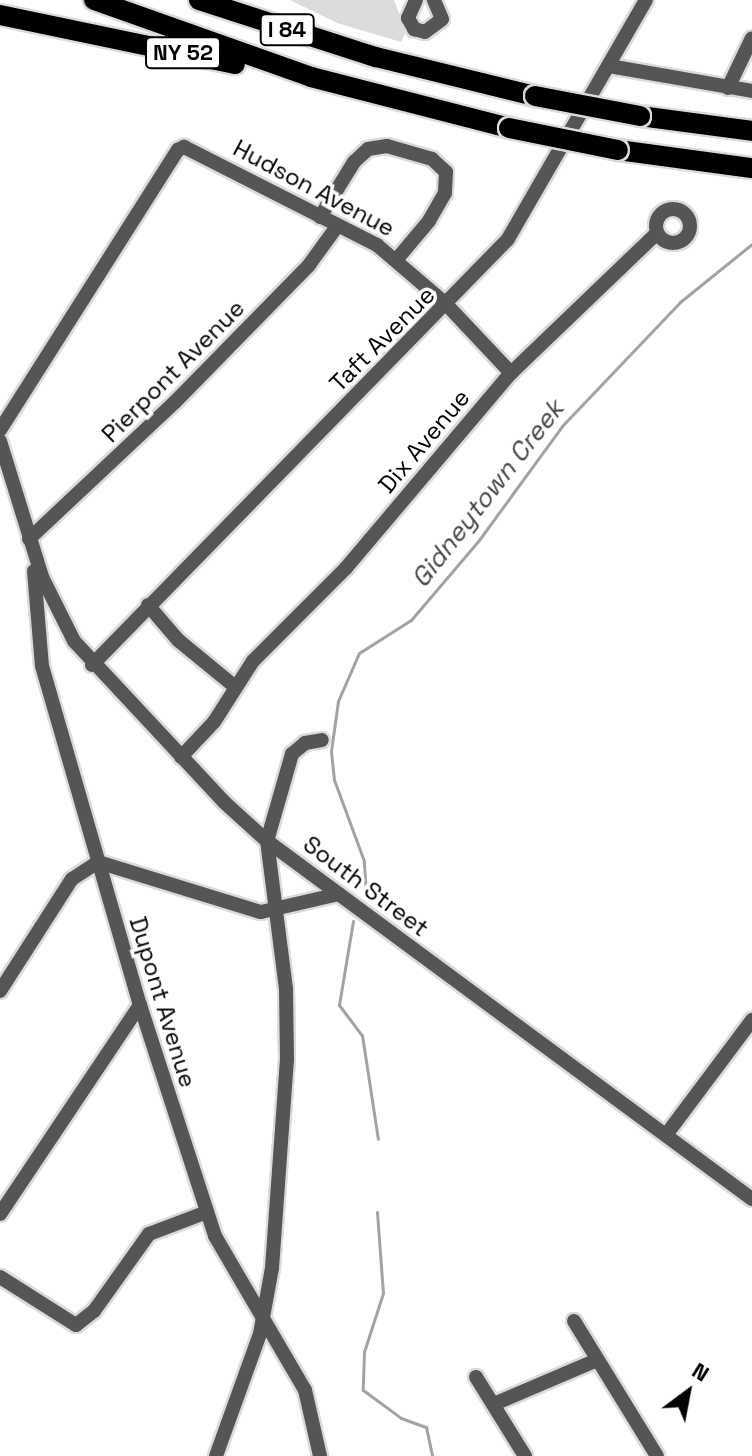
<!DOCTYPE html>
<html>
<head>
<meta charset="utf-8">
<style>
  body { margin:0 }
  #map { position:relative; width:752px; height:1456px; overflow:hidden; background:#fff; font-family:"Space Grotesk",sans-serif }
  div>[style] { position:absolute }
  .green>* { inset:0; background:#dcdcdc }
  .stream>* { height:3px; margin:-1.5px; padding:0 1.5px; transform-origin:1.5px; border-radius:1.5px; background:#a3a3a3 }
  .roads { filter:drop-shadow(2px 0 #dbdbdb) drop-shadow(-2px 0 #dbdbdb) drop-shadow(0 2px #dbdbdb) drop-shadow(0 -2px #dbdbdb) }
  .minor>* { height:14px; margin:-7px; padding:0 7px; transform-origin:7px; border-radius:7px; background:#555 }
  .minor>.ring { margin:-7px; padding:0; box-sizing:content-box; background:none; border:14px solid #555; border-radius:50% }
  .highway>* { height:20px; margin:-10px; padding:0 10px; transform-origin:10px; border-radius:10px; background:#000 }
  .bridges { filter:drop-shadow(2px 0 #dbdbdb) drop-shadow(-2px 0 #dbdbdb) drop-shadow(0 2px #dbdbdb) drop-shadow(0 -2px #dbdbdb) }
  .highway-bridge>* { height:20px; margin:-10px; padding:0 10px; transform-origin:10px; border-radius:10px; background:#000 }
  span { translate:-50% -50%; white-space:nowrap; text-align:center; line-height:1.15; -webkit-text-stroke:7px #fff; paint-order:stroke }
  .shield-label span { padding:2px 6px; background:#fff; border:2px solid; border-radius:6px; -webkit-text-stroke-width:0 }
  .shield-label { font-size:22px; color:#000; font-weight:700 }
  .street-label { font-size:24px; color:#000 }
  .water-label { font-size:26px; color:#444; font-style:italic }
  .north { position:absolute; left:648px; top:1352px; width:80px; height:80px; -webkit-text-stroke:6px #fff; paint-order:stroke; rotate:32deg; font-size:22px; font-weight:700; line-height:32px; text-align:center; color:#000 }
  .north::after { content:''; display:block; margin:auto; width:28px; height:36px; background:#000; clip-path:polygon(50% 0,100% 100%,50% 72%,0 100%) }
</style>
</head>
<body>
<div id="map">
  <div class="green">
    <div style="clip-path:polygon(290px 0,394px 0,406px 32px,401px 42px,337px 23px)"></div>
  </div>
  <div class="stream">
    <div style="left:366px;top:893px;width:32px;rotate:-94deg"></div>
    <div style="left:364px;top:861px;width:86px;rotate:-110.3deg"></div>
    <div style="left:334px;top:780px;width:29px;rotate:-96deg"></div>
    <div style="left:331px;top:751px;width:50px;rotate:-82deg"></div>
    <div style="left:338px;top:701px;width:52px;rotate:-66.4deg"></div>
    <div style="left:359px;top:653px;width:62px;rotate:-32.4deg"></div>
    <div style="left:411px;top:620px;width:105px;rotate:-49.6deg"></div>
    <div style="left:479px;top:540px;width:141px;rotate:-53.9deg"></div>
    <div style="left:562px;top:426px;width:171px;rotate:-46.4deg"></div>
    <div style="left:680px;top:302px;width:92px;rotate:-38.9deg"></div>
    <div style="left:353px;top:921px;width:85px;rotate:99.5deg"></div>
    <div style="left:339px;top:1005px;width:38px;rotate:53deg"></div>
    <div style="left:362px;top:1035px;width:105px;rotate:81.3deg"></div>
    <div style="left:377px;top:1212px;width:81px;rotate:85.8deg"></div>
    <div style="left:383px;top:1293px;width:62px;rotate:107.9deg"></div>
    <div style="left:364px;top:1352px;width:38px;rotate:92deg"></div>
    <div style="left:363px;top:1390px;width:47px;rotate:36.4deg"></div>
    <div style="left:401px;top:1418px;width:27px;rotate:20deg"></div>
    <div style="left:426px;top:1427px;width:30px;rotate:78deg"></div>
  </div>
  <div class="roads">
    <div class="minor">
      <div style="left:416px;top:0;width:20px;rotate:114deg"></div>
      <div style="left:408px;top:18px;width:13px;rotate:61deg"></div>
      <div style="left:414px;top:29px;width:11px;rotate:15deg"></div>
      <div style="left:425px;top:32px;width:21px;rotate:-37deg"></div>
      <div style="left:442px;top:19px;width:21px;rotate:-113deg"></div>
      <div style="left:609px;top:66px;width:145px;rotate:9.9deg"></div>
      <div style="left:728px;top:88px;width:55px;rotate:-64.4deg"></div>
      <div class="ring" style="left:656px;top:209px;width:20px;height:20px"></div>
      <div style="left:320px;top:217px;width:65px;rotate:-58.3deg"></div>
      <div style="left:354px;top:162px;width:19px;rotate:-43deg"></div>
      <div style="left:368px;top:149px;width:19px;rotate:-9deg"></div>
      <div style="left:387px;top:146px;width:47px;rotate:16.1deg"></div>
      <div style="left:432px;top:159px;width:19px;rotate:43deg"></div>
      <div style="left:446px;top:172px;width:21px;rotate:93deg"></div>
      <div style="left:445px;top:193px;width:32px;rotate:120deg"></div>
      <div style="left:429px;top:221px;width:50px;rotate:130.1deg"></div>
      <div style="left:0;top:430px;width:332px;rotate:-57.6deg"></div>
      <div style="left:178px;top:150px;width:7px;rotate:-27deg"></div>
      <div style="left:184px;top:147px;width:216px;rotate:26.9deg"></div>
      <div style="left:377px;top:245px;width:91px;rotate:40.5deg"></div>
      <div style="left:446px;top:304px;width:95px;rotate:46.7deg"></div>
      <div style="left:0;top:441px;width:142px;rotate:72.8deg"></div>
      <div style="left:42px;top:577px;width:72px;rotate:63.4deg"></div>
      <div style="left:74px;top:641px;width:220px;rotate:47deg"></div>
      <div style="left:224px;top:802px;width:58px;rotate:42.2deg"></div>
      <div style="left:267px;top:841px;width:603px;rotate:36.43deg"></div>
      <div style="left:29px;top:539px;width:200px;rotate:-43.2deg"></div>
      <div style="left:175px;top:402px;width:192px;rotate:-45.6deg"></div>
      <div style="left:309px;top:265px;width:49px;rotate:-54.1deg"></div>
      <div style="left:34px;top:571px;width:95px;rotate:85.2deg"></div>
      <div style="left:42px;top:666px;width:353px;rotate:73.9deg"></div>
      <div style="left:140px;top:1005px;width:243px;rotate:72deg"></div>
      <div style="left:215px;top:1236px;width:178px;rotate:59.7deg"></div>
      <div style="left:305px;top:1390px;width:68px;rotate:77.2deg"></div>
      <div style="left:148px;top:605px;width:46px;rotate:49.4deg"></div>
      <div style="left:178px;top:640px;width:72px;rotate:39.4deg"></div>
      <div style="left:92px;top:665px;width:595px;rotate:-45.68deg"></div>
      <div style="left:508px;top:239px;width:276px;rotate:-60deg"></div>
      <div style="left:181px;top:757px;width:48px;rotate:-46.7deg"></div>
      <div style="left:214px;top:722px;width:72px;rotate:-57.4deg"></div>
      <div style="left:253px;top:661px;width:132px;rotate:-45deg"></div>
      <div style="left:346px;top:568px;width:255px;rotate:-49.8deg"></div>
      <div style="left:511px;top:373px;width:202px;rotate:-43.8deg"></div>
      <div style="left:0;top:991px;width:133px;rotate:-57.3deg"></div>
      <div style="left:72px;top:879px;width:31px;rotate:-33deg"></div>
      <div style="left:98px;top:862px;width:170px;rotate:17.1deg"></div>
      <div style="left:261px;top:912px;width:80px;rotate:-13deg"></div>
      <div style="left:666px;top:1135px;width:144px;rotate:-53.2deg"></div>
      <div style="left:0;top:1214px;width:252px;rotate:-56.2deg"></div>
      <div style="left:0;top:1277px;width:90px;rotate:32.3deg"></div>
      <div style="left:76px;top:1325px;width:23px;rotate:-38deg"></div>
      <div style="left:94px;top:1311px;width:95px;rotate:-54.5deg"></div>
      <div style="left:149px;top:1234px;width:62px;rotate:-20.8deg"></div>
      <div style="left:574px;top:1321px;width:158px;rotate:58.4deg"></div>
      <div style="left:476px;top:1377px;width:93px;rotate:58.2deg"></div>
      <div style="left:494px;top:1404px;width:112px;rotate:-23.1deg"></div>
      <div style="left:216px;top:1456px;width:130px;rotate:-70.2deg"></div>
      <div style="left:260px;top:1334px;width:67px;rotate:-79.7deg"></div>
      <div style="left:272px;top:1268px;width:209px;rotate:-85.9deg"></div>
      <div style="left:287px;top:1060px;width:71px;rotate:-90.8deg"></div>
      <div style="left:286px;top:989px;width:149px;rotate:-97.3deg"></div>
      <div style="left:267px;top:841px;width:91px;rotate:-74deg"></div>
      <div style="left:292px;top:754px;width:17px;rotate:-40deg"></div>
      <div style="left:305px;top:743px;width:17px;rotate:-10deg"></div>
    </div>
    <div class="highway">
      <div style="left:94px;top:0;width:230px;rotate:19.5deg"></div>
      <div style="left:311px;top:77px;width:204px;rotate:14.4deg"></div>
      <div style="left:199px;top:0;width:186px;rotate:17.9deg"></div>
      <div style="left:376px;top:57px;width:164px;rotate:13.8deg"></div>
      <div style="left:0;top:15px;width:240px;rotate:11.8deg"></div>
      <div style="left:640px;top:116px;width:113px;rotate:7.6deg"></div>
      <div style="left:618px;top:150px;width:135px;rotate:7.7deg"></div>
    </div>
  </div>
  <div class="bridges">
    <div class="highway-bridge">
      <div style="left:535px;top:96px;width:107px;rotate:10.8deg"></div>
      <div style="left:509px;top:128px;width:111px;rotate:11.4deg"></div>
    </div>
  </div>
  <div class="shield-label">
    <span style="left:287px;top:30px">I 84</span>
    <span style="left:183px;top:53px">NY 52</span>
  </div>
  <div class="street-label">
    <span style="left:314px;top:188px;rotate:28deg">Hudson Avenue</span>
    <span style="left:382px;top:339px;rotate:-45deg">Taft Avenue</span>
    <span style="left:173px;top:371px;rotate:-45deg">Pierpont Avenue</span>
    <span style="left:424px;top:441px;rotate:-50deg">Dix Avenue</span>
    <span style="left:366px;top:886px;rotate:37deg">South Street</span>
    <span style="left:163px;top:1002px;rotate:73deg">Dupont Avenue</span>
  </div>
  <div class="water-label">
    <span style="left:488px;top:494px;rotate:-52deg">Gidneytown Creek</span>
  </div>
  <div class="north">N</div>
</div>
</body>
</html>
